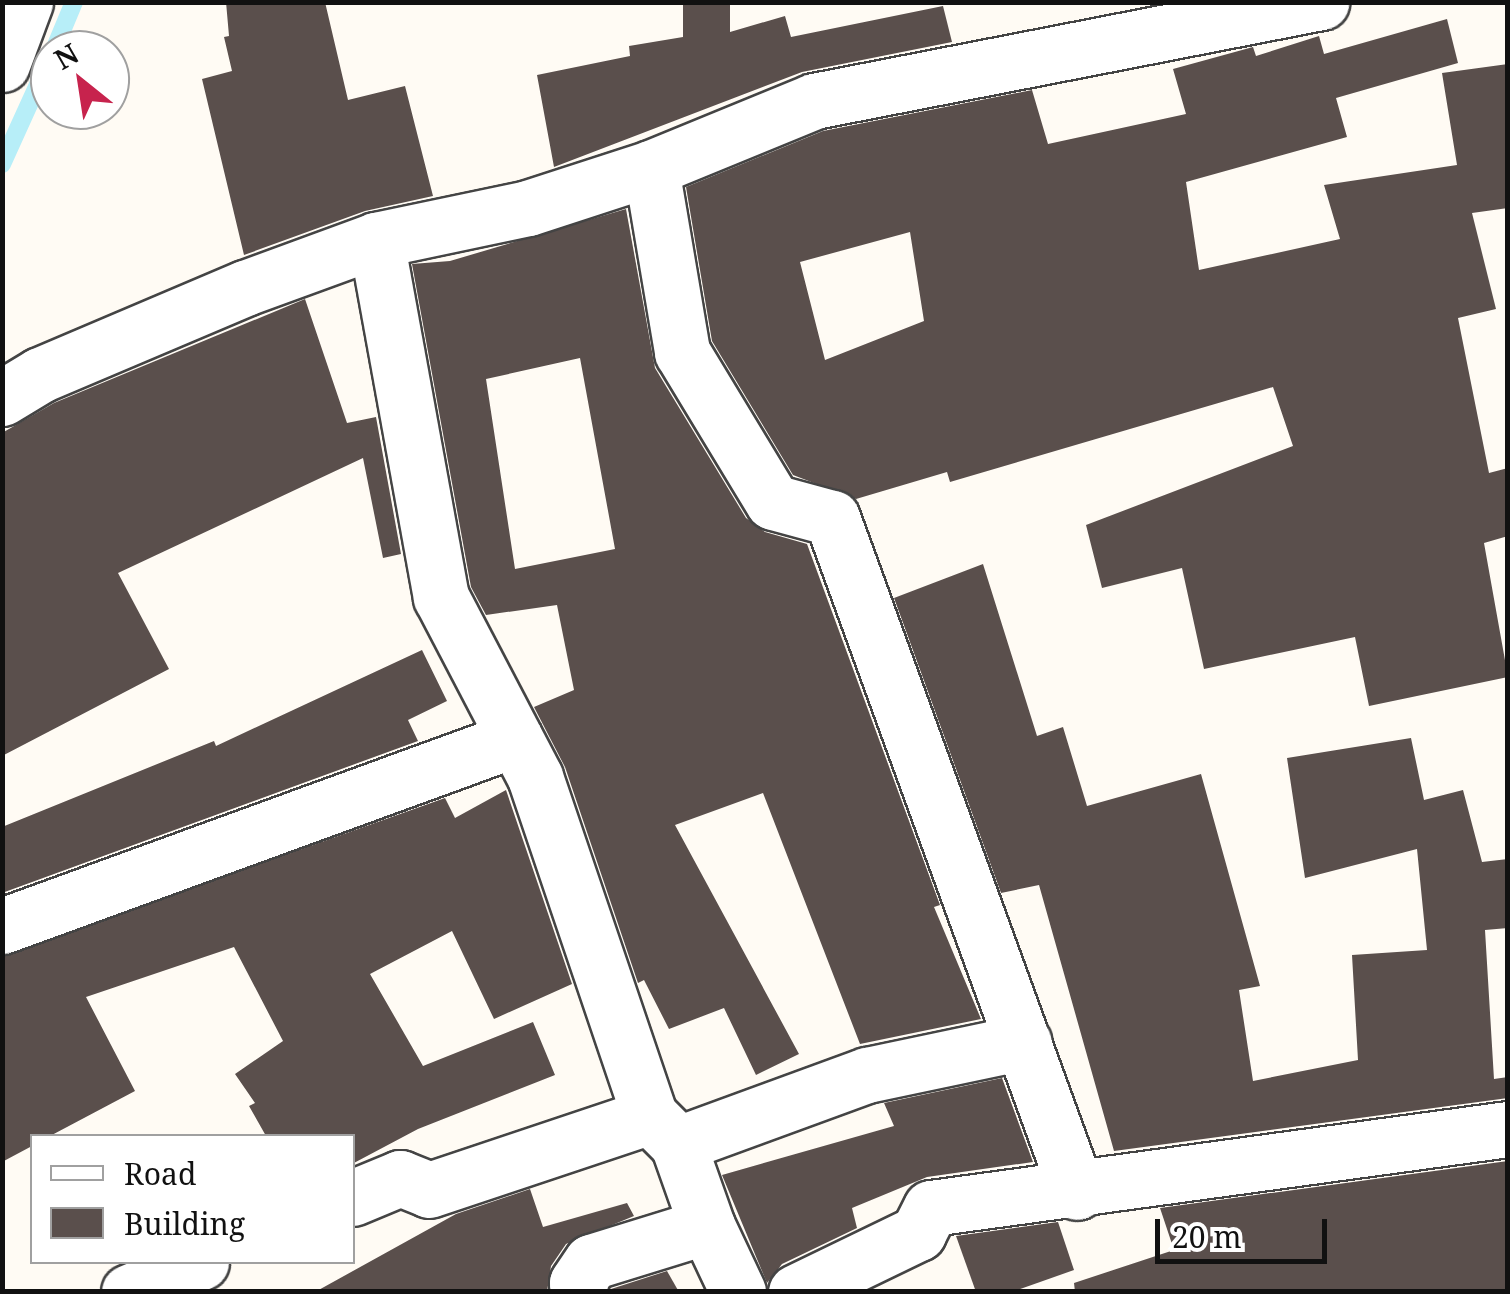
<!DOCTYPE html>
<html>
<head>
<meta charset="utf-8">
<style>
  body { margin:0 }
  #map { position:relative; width:1510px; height:1294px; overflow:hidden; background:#fffbf4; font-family:"Noto Serif",serif }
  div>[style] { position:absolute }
  .stream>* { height:18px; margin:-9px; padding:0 9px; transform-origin:9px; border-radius:9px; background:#b7eef8 }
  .building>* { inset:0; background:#5a4f4c }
  .roads { filter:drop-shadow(2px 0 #444) drop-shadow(-2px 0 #444) drop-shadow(0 2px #444) drop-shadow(0 -2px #444) }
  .minor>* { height:55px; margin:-27.5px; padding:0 27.5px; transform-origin:27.5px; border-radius:27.5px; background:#fff }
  span { translate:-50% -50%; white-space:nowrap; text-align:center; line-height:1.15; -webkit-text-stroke:10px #fff; paint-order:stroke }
  .frame { position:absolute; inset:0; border:5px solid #111; pointer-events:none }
  .legend { position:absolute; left:30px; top:1134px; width:325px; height:130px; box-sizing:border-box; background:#fff; border:2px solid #a0a0a0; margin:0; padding:12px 18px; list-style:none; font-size:30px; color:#111 }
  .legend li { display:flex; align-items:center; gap:20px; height:50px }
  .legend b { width:50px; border:2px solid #a0a0a0 }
  .north { position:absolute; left:30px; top:30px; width:100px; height:100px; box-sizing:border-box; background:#fff; border:2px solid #a0a0a0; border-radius:50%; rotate:330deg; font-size:28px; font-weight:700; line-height:40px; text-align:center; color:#111 }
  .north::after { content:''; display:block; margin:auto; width:35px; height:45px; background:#c7234d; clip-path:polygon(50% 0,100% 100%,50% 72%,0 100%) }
  .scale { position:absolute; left:1155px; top:1219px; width:172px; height:45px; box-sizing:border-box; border:5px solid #111; border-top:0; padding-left:12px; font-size:30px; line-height:35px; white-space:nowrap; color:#111; -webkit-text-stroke:8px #fff; paint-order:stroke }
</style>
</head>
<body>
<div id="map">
  <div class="stream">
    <div style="left:54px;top:50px;width:52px;rotate:-67.4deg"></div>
    <div style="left:2px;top:164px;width:116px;rotate:-65.6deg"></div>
  </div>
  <div class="building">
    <div style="clip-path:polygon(226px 2px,325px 2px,348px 100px,405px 86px,433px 196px,365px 211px,244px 255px,202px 79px,232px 71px,224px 37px,229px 36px)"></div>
    <div style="clip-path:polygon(683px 2px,730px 2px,730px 32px,785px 16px,791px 37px,943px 6px,952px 42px,802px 72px,554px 167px,537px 75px,630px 56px,629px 46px,683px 37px)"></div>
    <div style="clip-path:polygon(evenodd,1447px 19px,1458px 63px,1336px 98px,1347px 137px,1186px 182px,1199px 270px,1340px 239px,1324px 185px,1457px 165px,1442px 73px,1508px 64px,1508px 208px,1472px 213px,1496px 309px,1458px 318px,1489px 473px,1508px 468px,1508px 536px,1484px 543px,1508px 677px,1369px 706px,1355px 637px,1204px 669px,1182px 568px,1102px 588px,1086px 525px,1293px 446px,1273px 387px,950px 482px,947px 472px,856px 499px,793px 475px,712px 341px,686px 187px,823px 131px,1032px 90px,1048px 144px,1186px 114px,1173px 69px,1253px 47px,1256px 56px,1319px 36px,1324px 54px,1447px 19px,910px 232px,924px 321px,825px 360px,800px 262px,910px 232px)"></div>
    <div style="clip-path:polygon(evenodd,626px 209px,655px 368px,746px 518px,765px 532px,807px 544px,940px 905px,934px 907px,981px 1019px,860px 1044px,763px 793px,675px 825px,799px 1054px,756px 1075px,724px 1008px,669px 1029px,644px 980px,638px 983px,565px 767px,534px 707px,574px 690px,557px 605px,486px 615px,471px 587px,412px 264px,450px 261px,626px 209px,580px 358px,615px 549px,515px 569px,486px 379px,580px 358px)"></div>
    <div style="clip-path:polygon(305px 299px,347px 423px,376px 417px,401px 554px,383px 558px,363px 458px,118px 573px,169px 669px,2px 756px,2px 433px,54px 403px)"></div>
    <div style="clip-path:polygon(983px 564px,1037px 736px,1063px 727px,1087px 806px,1201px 774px,1260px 986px,1239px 990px,1253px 1081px,1358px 1060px,1352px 955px,1427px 950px,1417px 849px,1305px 878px,1287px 758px,1411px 738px,1424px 800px,1463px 790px,1482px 862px,1508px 859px,1508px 928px,1485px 930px,1494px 1079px,1508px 1077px,1508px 1098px,1114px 1151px,1039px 885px,1001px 893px,894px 598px)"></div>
    <div style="clip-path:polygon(422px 650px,447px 701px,408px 720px,418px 741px,2px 893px,2px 827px,214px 741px,216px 746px)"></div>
    <div style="clip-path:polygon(506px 790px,572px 984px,494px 1019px,452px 931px,370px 974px,423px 1066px,533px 1022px,555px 1075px,418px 1129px,352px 1164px,352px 1136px,266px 1136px,249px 1106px,255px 1103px,235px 1074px,283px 1041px,234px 947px,86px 997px,135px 1091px,50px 1136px,32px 1136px,32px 1146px,2px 1162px,2px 956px,445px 798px,455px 818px)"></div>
    <div style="clip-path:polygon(1002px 1078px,1033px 1162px,927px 1177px,852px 1208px,857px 1228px,782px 1264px,767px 1283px,722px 1175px,894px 1126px,884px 1103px)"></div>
    <div style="clip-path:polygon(1508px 1161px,1508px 1292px,1075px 1292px,1074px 1283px,1174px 1250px,1160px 1208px)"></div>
    <div style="clip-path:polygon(530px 1189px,543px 1227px,627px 1203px,634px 1216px,566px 1244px,551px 1266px,547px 1292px,315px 1292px,456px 1214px)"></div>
    <div style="clip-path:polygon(1058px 1222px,1074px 1270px,1012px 1292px,976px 1292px,956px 1236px)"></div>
    <div style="clip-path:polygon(667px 1271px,679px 1292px,610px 1292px,611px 1289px)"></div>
  </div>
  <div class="roads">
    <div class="minor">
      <div style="left:2px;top:64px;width:66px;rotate:-69.6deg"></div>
      <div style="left:651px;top:168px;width:187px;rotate:80.4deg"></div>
      <div style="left:682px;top:352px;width:175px;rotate:58.8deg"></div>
      <div style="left:773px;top:502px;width:61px;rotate:15.2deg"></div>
      <div style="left:832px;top:518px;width:717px;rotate:70.02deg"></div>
      <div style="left:376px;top:240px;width:363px;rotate:79.7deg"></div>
      <div style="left:441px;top:597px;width:203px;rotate:62.4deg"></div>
      <div style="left:535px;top:777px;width:358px;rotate:71.3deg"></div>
      <div style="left:650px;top:1116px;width:40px;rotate:45deg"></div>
      <div style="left:678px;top:1144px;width:87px;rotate:70.5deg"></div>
      <div style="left:707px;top:1226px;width:121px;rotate:162.8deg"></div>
      <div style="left:591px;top:1262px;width:25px;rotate:124deg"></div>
      <div style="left:577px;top:1283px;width:9px;rotate:72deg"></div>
      <div style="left:2px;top:398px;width:44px;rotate:-31.2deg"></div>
      <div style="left:40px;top:375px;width:223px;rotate:-23deg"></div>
      <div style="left:245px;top:288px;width:140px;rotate:-20.1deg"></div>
      <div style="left:376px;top:240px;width:155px;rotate:-11.9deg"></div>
      <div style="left:528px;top:208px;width:129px;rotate:-18deg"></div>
      <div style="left:651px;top:168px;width:176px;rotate:-22.3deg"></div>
      <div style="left:814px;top:101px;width:517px;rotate:-11.05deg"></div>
      <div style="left:2px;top:926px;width:546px;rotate:-20.03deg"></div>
      <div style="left:678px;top:1144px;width:201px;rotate:-20.1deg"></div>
      <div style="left:867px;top:1075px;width:160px;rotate:-11.9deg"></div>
      <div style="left:352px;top:1198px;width:52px;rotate:-22.6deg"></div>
      <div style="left:400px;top:1178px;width:31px;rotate:22deg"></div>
      <div style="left:429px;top:1190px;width:233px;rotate:-18.5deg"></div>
      <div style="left:707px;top:1226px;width:73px;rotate:64.8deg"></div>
      <div style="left:129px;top:1292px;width:78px;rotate:-22.6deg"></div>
      <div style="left:796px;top:1292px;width:136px;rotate:-25.8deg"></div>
      <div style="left:918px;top:1233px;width:28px;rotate:-63deg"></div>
      <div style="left:931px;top:1208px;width:582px;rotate:-7.8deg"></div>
    </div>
  </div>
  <div class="frame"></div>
  <ul class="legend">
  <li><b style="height:12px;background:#fff"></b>Road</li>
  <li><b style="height:28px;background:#5a4f4c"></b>Building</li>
  </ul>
  <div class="north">N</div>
  <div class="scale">20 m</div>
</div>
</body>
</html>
